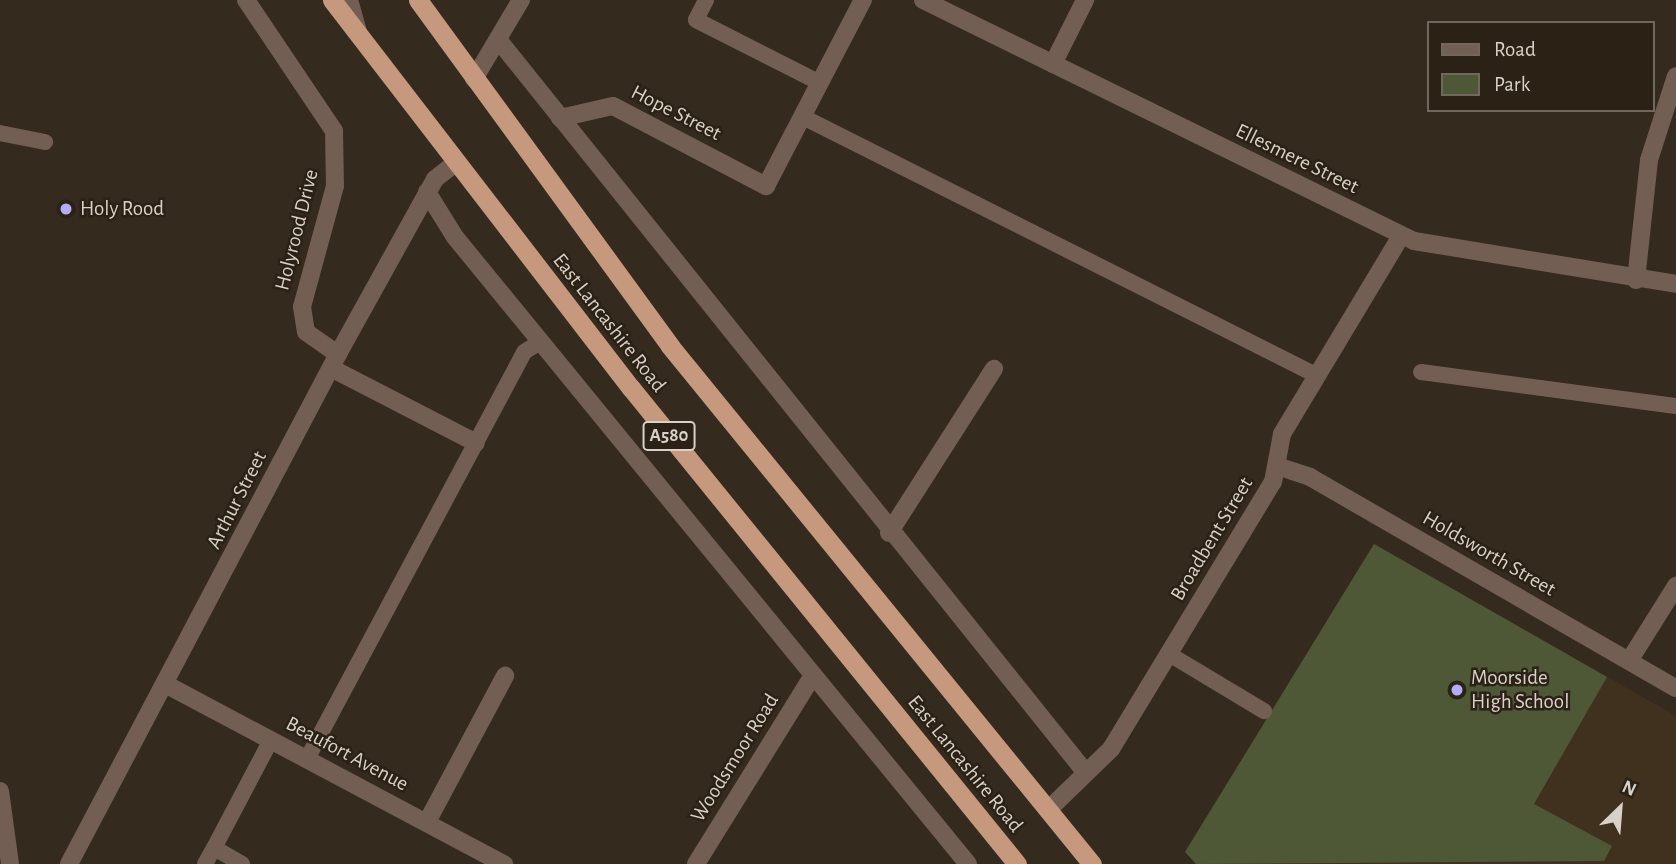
<!DOCTYPE html>
<html>
<head>
<meta charset="utf-8">
<style>
  body { margin:0 }
  #map { position:relative; width:1676px; height:864px; overflow:hidden; background:#352a1e; font-family:"Alegreya Sans",sans-serif }
  div>[style] { position:absolute }
  .built>* { inset:0; background:#40311f }
  .green>* { inset:0; background:#4e5837 }
  .service>* { height:16px; margin:-8px; padding:0 8px; transform-origin:8px; border-radius:8px; background:#735e53 }
  .minor>* { height:18px; margin:-9px; padding:0 9px; transform-origin:9px; border-radius:9px; background:#735e53 }
  .tertiary>* { height:18px; margin:-9px; padding:0 9px; transform-origin:9px; border-radius:9px; background:#735e53 }
  .trunk>* { height:19px; margin:-9.5px; padding:0 9.5px; transform-origin:9.5px; border-radius:9.5px; background:#c6987e }
  .dots>* { width:19px; height:19px; translate:-50% -50%; box-sizing:border-box; border:4px solid #2b2115; border-radius:50% }
  span { translate:-50% -50%; white-space:nowrap; text-align:center; line-height:1.15; -webkit-text-stroke:5px #2b2115; paint-order:stroke }
  .shield-label span { padding:2px 5px; background:#2b2115; border:2px solid; border-radius:5px; -webkit-text-stroke-width:0 }
  .shield-label { font-size:19px; color:#d8d1c9; font-weight:700 }
  .street-label { font-size:21px; color:#d8d1c9 }
  .poi-label { font-size:21px; color:#d8d1c9 }
  .left { translate:0 -50%; text-align:left }
  .legend { position:absolute; left:1427px; top:21px; width:228px; height:91px; box-sizing:border-box; background:#2b2115; border:2px solid #70675d; margin:0; padding:9px 12px; list-style:none; font-size:21px; color:#d8d1c9 }
  .legend li { display:flex; align-items:center; gap:14px; height:35px }
  .legend b { width:35px; border:2px solid #70675d }
  .north { position:absolute; left:1585px; top:773px; width:70px; height:70px; -webkit-text-stroke:5px #2b2115; paint-order:stroke; rotate:25deg; font-size:19px; font-weight:700; line-height:28px; text-align:center; color:#d8d1c9 }
  .north::after { content:''; display:block; margin:auto; width:24px; height:32px; background:#d8d1c9; clip-path:polygon(50% 0,100% 100%,50% 72%,0 100%) }
</style>
</head>
<body>
<div id="map">
  <div class="built">
    <div style="clip-path:polygon(1374px 544px,1676px 716px,1676px 864px,1196px 864px,1185px 852px)"></div>
  </div>
  <div class="green">
    <div style="clip-path:polygon(1374px 544px,1607px 677px,1534px 804px,1612px 846px,1604px 861px,1196px 864px,1185px 852px)"></div>
  </div>
  <div class="service">
    <div style="left:706px;top:0;width:22px;rotate:117deg"></div>
    <div style="left:696px;top:20px;width:139px;rotate:26.9deg"></div>
    <div style="left:803px;top:117px;width:576px;rotate:26.7deg"></div>
    <div style="left:0;top:133px;width:46px;rotate:11.3deg"></div>
    <div style="left:1421px;top:372px;width:257px;rotate:7.6deg"></div>
    <div style="left:1169px;top:654px;width:111px;rotate:31deg"></div>
    <div style="left:307px;top:759px;width:461px;rotate:-61.9deg"></div>
    <div style="left:524px;top:352px;width:19px;rotate:-32deg"></div>
    <div style="left:205px;top:864px;width:18px;rotate:-61deg"></div>
    <div style="left:242px;top:864px;width:32px;rotate:-150deg"></div>
    <div style="left:214px;top:848px;width:122px;rotate:-62.2deg"></div>
  </div>
  <div class="minor">
    <div style="left:246px;top:0;width:158px;rotate:56.1deg"></div>
    <div style="left:334px;top:131px;width:55px;rotate:89deg"></div>
    <div style="left:335px;top:186px;width:125px;rotate:105.3deg"></div>
    <div style="left:302px;top:307px;width:25px;rotate:81deg"></div>
    <div style="left:306px;top:332px;width:39px;rotate:35deg"></div>
    <div style="left:923px;top:0;width:547px;rotate:26.14deg"></div>
    <div style="left:1414px;top:241px;width:266px;rotate:9.3deg"></div>
    <div style="left:500px;top:42px;width:937px;rotate:51.28deg"></div>
    <div style="left:1053px;top:64px;width:72px;rotate:-63.4deg"></div>
    <div style="left:474px;top:79px;width:92px;rotate:-59.3deg"></div>
    <div style="left:560px;top:118px;width:54px;rotate:-12.8deg"></div>
    <div style="left:613px;top:106px;width:173px;rotate:27.6deg"></div>
    <div style="left:766px;top:186px;width:210px;rotate:-62.5deg"></div>
    <div style="left:427px;top:192px;width:53px;rotate:58.1deg"></div>
    <div style="left:455px;top:237px;width:810px;rotate:50.71deg"></div>
    <div style="left:1636px;top:280px;width:121px;rotate:-83.8deg"></div>
    <div style="left:1649px;top:160px;width:88px;rotate:-72.2deg"></div>
    <div style="left:331px;top:368px;width:163px;rotate:27.3deg"></div>
    <div style="left:1277px;top:466px;width:35px;rotate:18deg"></div>
    <div style="left:1310px;top:477px;width:422px;rotate:30deg"></div>
    <div style="left:889px;top:533px;width:195px;rotate:-57.4deg"></div>
    <div style="left:1629px;top:661px;width:89px;rotate:-57.9deg"></div>
    <div style="left:167px;top:685px;width:382px;rotate:28deg"></div>
    <div style="left:1048px;top:810px;width:88px;rotate:-44.1deg"></div>
    <div style="left:1111px;top:749px;width:312px;rotate:-58.8deg"></div>
    <div style="left:1273px;top:482px;width:49px;rotate:-79.4deg"></div>
    <div style="left:1282px;top:434px;width:231px;rotate:-59deg"></div>
    <div style="left:427px;top:822px;width:166px;rotate:-61.9deg"></div>
    <div style="left:69px;top:864px;width:577px;rotate:-62.19deg"></div>
    <div style="left:338px;top:354px;width:200px;rotate:-61deg"></div>
    <div style="left:435px;top:179px;width:24px;rotate:-38deg"></div>
    <div style="left:696px;top:864px;width:222px;rotate:-58.2deg"></div>
  </div>
  <div class="tertiary">
    <div style="left:349px;top:0;width:32px;rotate:74deg"></div>
    <div style="left:0;top:791px;width:74px;rotate:82.2deg"></div>
  </div>
  <div class="trunk">
    <div style="left:332px;top:0;width:490px;rotate:52.4deg"></div>
    <div style="left:631px;top:388px;width:613px;rotate:50.96deg"></div>
    <div style="left:418px;top:0;width:428px;rotate:53.9deg"></div>
    <div style="left:670px;top:346px;width:668px;rotate:50.83deg"></div>
  </div>
  <div class="dots">
    <div style="left:66px;top:209px;background:#b3adf9"></div>
    <div style="left:1457px;top:690px;background:#b3adf9"></div>
  </div>
  <div class="shield-label">
    <span style="left:669px;top:436px">A580</span>
  </div>
  <div class="street-label">
    <span style="left:676px;top:113px;rotate:27deg">Hope Street</span>
    <span style="left:1297px;top:159px;rotate:26deg">Ellesmere Street</span>
    <span style="left:297px;top:230px;rotate:-76deg">Holyrood Drive</span>
    <span style="left:609px;top:323px;rotate:52deg">East Lancashire Road</span>
    <span style="left:237px;top:500px;rotate:-63deg">Arthur Street</span>
    <span style="left:1212px;top:539px;rotate:-59deg">Broadbent Street</span>
    <span style="left:1489px;top:554px;rotate:30deg">Holdsworth Street</span>
    <span style="left:347px;top:754px;rotate:28deg">Beaufort Avenue</span>
    <span style="left:735px;top:758px;rotate:-58deg">Woodsmoor Road</span>
    <span style="left:965px;top:764px;rotate:51deg">East Lancashire Road</span>
  </div>
  <div class="poi-label">
    <span class="left" style="left:80px;top:209px">Holy Rood</span>
    <span class="left" style="left:1471px;top:690px">Moorside<br>High School</span>
  </div>
  <ul class="legend">
  <li><b style="height:9px;background:#735e53"></b>Road</li>
  <li><b style="height:19px;background:#4e5837"></b>Park</li>
  </ul>
  <div class="north">N</div>
</div>
</body>
</html>
